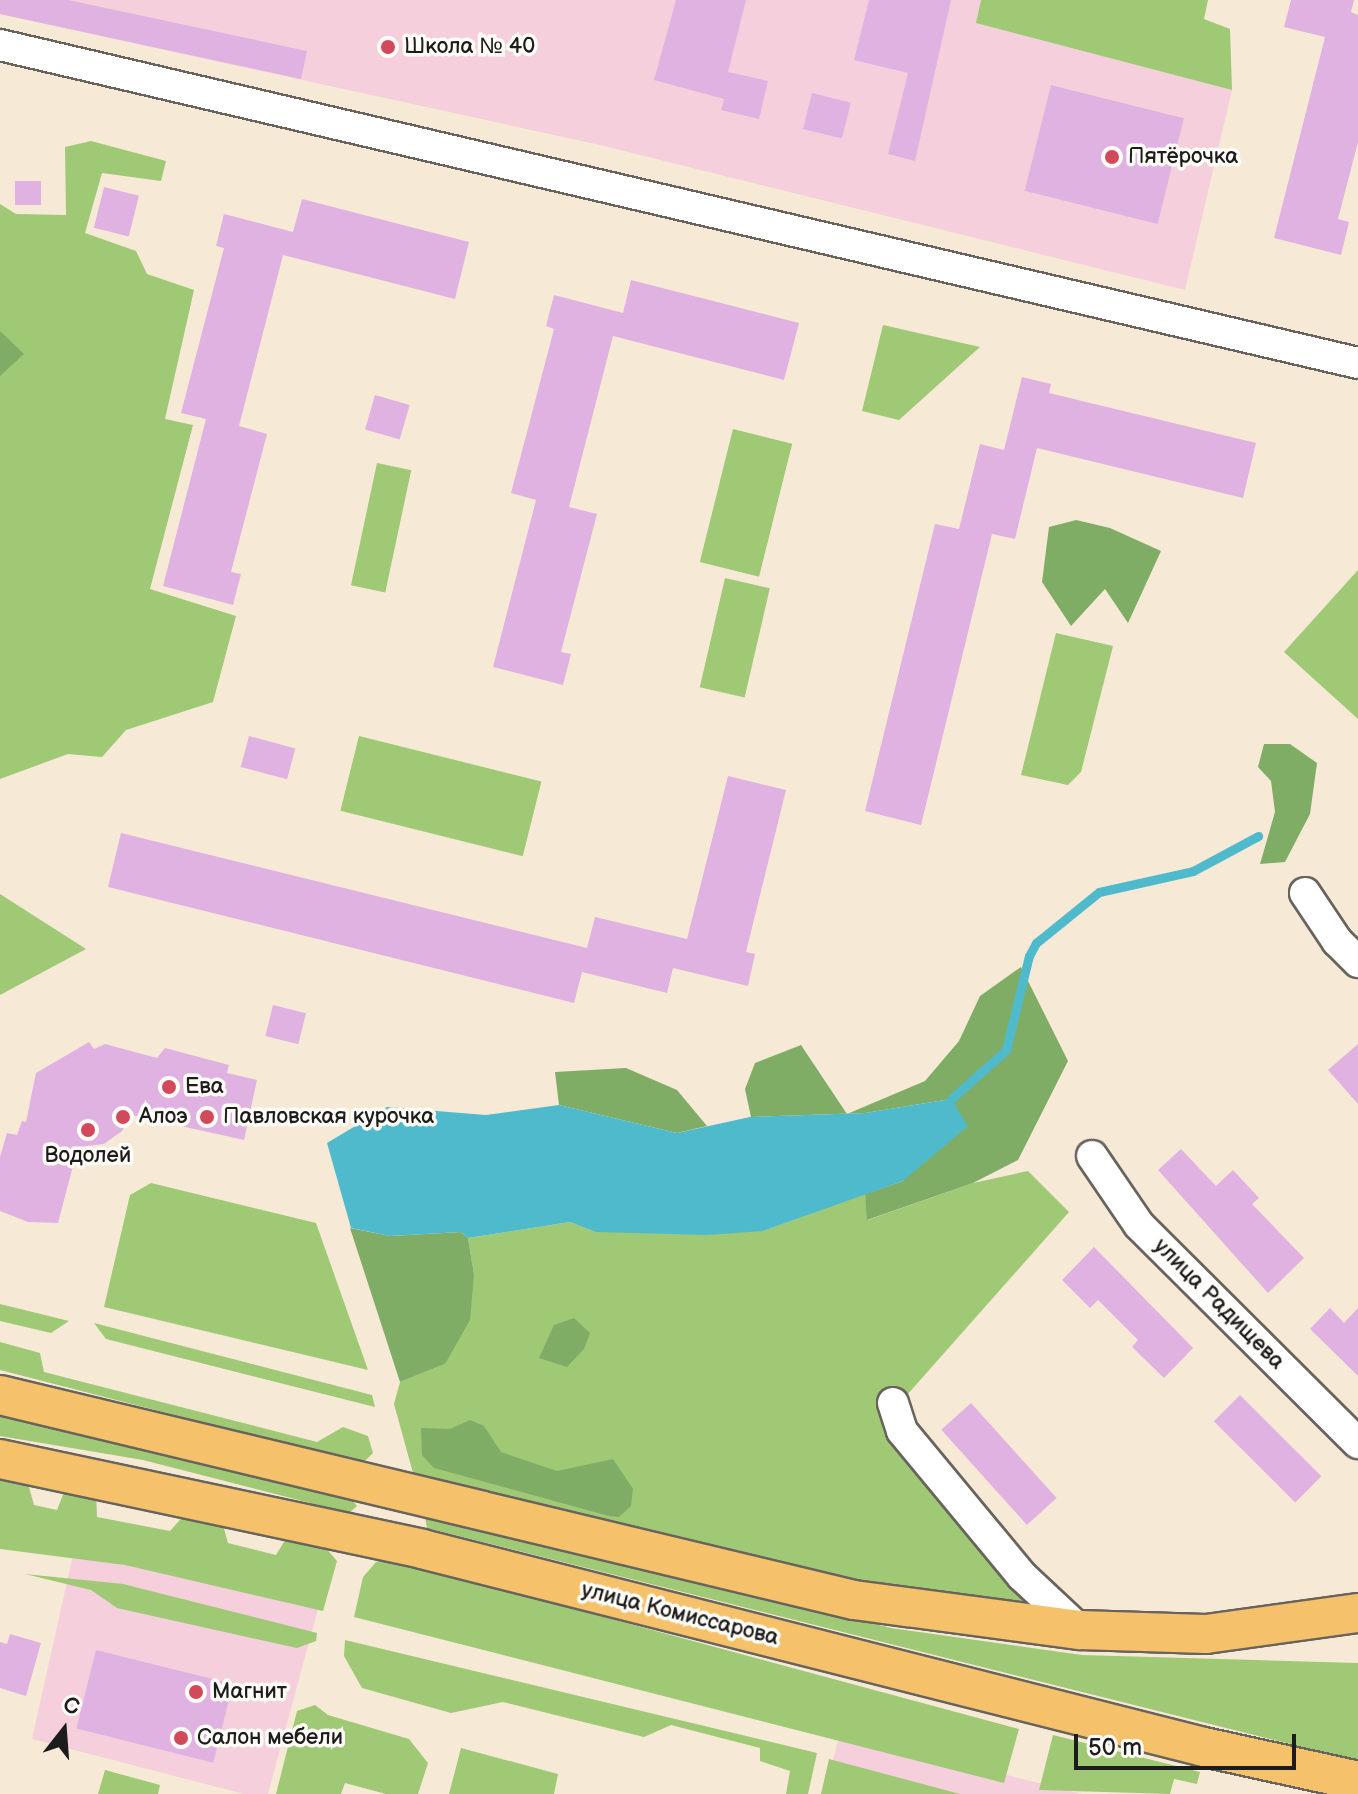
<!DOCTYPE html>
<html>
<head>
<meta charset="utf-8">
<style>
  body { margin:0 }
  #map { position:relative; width:1358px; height:1794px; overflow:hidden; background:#f6ead6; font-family:"Balsamiq Sans",sans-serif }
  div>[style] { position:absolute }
  .built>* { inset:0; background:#f5cfdb }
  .green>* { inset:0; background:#9fc975; transform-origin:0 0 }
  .forest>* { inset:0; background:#7fad66 }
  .water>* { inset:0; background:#50bacd }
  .stream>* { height:9px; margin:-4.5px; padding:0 4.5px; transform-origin:4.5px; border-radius:4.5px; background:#50bacd }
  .building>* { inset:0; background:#e0b2e2; transform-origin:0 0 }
  .roads { filter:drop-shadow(2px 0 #68645d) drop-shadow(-2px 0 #68645d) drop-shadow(0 2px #68645d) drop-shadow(0 -2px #68645d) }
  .minor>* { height:30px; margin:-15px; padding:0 15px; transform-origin:15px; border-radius:15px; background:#fff }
  .major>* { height:38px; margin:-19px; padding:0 19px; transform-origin:19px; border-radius:19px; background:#f5c16b }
  .dots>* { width:22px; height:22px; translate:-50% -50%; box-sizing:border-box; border:4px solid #fdfcf7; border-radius:50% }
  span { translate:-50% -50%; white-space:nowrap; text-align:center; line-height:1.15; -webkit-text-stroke:7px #fdfcf7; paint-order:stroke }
  .poi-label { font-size:22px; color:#1c1c1c }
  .left { translate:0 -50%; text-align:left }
  .street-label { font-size:22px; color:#1c1c1c }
  .north { position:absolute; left:24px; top:1690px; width:80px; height:80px; -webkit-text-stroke:6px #fdfcf7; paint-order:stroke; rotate:17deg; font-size:22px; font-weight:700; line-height:32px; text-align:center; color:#1c1c1c }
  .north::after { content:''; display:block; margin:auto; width:28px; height:36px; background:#1c1c1c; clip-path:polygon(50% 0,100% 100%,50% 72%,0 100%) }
  .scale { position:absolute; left:1074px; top:1734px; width:222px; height:36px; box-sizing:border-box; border:4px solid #1c1c1c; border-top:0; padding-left:10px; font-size:24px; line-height:28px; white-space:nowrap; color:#1c1c1c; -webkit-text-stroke:6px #fdfcf7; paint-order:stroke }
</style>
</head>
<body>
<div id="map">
  <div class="built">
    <div style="clip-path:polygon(0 0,981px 0,977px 23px,1232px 90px,1185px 290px,600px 145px,0 14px)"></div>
    <div style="clip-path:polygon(75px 1546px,319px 1605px,268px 1794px,244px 1794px,32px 1739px)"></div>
    <div style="clip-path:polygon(840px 1733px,1082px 1794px,824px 1794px)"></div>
  </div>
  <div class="green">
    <div style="clip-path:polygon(981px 0,1208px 0,1204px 19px,1230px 29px,1232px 90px,976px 23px)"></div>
    <div style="clip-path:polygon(91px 141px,166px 161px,161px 181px,102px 173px,85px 233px,136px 251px,147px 274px,194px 290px,165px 419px,193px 425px,150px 589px,236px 616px,213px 702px,126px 730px,102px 757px,68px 754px,0 779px,0 204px,16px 214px,66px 215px,65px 147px)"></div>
    <div style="clip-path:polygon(883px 325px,980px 347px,899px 420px,862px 411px)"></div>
    <div style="left:733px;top:429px;width:61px;height:137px;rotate:14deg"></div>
    <div style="left:377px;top:463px;width:35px;height:125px;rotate:12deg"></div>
    <div style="clip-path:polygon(1358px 570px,1358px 719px,1284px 652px)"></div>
    <div style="left:725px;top:578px;width:46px;height:112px;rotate:13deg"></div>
    <div style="clip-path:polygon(1056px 633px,1113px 646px,1081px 772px,1068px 785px,1021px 775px)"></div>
    <div style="left:359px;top:736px;width:188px;height:77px;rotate:14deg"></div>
    <div style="clip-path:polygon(0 894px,86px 949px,0 995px)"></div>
    <div style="clip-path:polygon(1028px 1171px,1069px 1212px,884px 1421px,1036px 1606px,855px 1581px,413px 1473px,394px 1404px,400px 1382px,445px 1364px,474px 1274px,468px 1238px,570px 1222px,597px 1232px,763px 1231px,865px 1194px,868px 1220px,973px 1183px)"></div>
    <div style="clip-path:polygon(151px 1183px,316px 1223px,368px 1370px,104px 1307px,130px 1195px)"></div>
    <div style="clip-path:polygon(0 1304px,69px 1321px,51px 1333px,0 1321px)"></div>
    <div style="clip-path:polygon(94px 1323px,372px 1395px,375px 1407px,106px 1339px)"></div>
    <div style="clip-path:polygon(0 1342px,40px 1353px,44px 1372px,317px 1442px,343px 1427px,368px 1436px,373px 1453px,365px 1461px,345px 1459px,0 1370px)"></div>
    <div style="clip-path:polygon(0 1413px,349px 1496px,357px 1506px,349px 1513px,143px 1460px,0 1436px)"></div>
    <div style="clip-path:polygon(0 1475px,27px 1480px,34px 1505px,57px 1510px,66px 1487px,96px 1491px,97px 1517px,170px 1531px,188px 1511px,221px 1518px,228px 1543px,276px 1555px,290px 1532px,318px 1539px,337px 1561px,323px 1611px,125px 1565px,0 1549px)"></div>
    <div style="clip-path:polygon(430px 1512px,891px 1628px,1082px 1655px,1358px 1663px,1358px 1761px,427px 1528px,425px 1517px)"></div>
    <div style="clip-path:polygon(389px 1559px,1019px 1729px,1004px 1783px,354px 1617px,363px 1577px,376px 1562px)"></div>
    <div style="clip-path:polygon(25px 1574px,123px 1584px,317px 1633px,316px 1641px,297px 1648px,117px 1608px,91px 1590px)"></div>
    <div style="clip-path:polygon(345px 1640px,817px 1753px,808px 1794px,786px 1794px,790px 1771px,760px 1761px,760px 1748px,671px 1725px,644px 1737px,503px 1702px,451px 1713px,362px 1688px,344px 1656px)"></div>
    <div style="clip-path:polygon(315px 1705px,328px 1715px,409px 1739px,428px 1763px,418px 1794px,386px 1794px,345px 1783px,341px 1794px,276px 1794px,297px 1711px)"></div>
    <div style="clip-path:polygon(1053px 1735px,1200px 1772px,1197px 1784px,1174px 1779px,1170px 1794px,1039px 1790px)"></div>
    <div style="clip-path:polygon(461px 1748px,558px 1774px,554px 1794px,449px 1794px)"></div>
    <div style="clip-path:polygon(829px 1759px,960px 1794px,821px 1794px)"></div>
    <div style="clip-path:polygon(105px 1770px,160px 1785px,158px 1794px,98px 1794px)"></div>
  </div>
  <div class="forest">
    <div style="clip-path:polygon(0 331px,24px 354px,0 376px)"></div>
    <div style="clip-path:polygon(1076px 520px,1110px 528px,1161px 551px,1128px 623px,1105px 589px,1071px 626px,1042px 582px,1049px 527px)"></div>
    <div style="clip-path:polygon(1264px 744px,1290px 744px,1317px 763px,1310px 814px,1285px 862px,1260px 864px,1275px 812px,1271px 781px,1258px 767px)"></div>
    <div style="clip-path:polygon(1021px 967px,1068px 1061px,1018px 1160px,973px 1183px,867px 1220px,865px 1194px,903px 1181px,951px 1099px,865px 1113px,751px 1117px,745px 1089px,755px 1063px,801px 1045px,847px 1114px,925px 1081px,959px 1041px,980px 996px)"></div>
    <div style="clip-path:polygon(626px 1068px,677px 1090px,707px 1126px,677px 1133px,559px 1105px,555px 1072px)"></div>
    <div style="clip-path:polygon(350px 1228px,390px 1236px,461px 1232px,468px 1238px,474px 1274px,470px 1320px,445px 1364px,400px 1382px)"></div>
    <div style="clip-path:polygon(574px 1318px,590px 1333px,584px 1349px,567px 1367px,539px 1358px,554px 1325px)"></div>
    <div style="clip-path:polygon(470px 1420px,484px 1426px,501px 1452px,557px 1471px,613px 1459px,633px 1489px,631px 1506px,619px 1517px,609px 1516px,434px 1468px,422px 1455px,421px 1428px,450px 1429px)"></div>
  </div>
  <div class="water">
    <div style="clip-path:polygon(951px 1099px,968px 1126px,903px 1181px,763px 1231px,707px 1235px,596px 1232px,570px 1222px,468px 1238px,461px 1232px,390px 1236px,351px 1228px,327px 1143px,387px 1107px,486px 1115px,559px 1105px,677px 1133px,750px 1117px,865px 1113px)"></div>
  </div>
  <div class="stream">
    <div style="left:951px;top:1099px;width:74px;rotate:-41.7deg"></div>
    <div style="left:1006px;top:1050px;width:97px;rotate:-76.3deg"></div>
    <div style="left:1029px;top:956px;width:15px;rotate:-62deg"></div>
    <div style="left:1036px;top:943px;width:81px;rotate:-39deg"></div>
    <div style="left:1099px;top:892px;width:96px;rotate:-12.6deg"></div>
    <div style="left:1193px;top:871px;width:74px;rotate:-28.3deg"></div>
  </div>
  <div class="building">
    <div style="clip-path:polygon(0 0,68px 0,307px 51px,301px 79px,0 14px)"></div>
    <div style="clip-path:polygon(676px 0,746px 0,728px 72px,768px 81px,759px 119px,721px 110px,724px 99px,654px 80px)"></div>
    <div style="clip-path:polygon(869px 0,951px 0,915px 161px,888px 154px,908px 73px,854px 60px)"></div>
    <div style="clip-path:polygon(1291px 0,1354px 0,1351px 12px,1358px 15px,1358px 142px,1338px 219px,1349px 222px,1341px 255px,1274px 238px,1325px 37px,1284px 27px)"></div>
    <div style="left:1051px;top:85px;width:137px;height:109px;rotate:14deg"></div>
    <div style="left:812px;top:93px;width:40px;height:37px;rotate:14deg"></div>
    <div style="left:15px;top:181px;width:26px;height:24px"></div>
    <div style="left:104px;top:187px;width:36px;height:42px;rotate:14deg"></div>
    <div style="clip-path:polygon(302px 199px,469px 242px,455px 299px,283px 255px,239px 426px,267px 434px,231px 572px,241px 574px,233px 605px,163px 586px,206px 419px,181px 413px,224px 248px,216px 246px,224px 214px,293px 232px)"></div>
    <div style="clip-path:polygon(631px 280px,799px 323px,784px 380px,613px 336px,569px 507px,597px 514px,561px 652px,571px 654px,563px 685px,493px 667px,536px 500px,511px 493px,554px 329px,546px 326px,554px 295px,623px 313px)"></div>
    <div style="clip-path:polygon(1022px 377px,1051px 384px,1049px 393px,1256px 443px,1243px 498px,1037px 448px,1015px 539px,992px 534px,921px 825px,865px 811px,935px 524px,959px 529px,980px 444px,1004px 450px)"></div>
    <div style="left:375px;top:395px;width:36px;height:36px;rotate:16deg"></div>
    <div style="left:249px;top:736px;width:48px;height:32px;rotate:15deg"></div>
    <div style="clip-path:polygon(728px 776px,786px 790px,746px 952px,755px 954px,748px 986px,673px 968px,667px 993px,582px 972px,574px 1003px,108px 887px,121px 833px,587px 948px,595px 917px,687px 939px)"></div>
    <div style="left:273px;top:1005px;width:34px;height:32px;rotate:14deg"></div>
    <div style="clip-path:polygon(89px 1042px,94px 1049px,105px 1044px,157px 1058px,165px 1048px,229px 1065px,227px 1073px,257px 1080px,244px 1140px,131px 1115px,122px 1131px,104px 1144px,78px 1147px,58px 1223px,28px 1222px,0 1211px,0 1157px,7px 1133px,17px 1135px,22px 1121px,26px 1122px,36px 1073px)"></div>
    <div style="clip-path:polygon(1358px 1044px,1358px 1104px,1328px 1070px)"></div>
    <div style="clip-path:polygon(1181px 1149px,1216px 1186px,1233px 1170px,1259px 1198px,1252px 1204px,1304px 1258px,1268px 1293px,1158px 1170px)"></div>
    <div style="clip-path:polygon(1094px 1247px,1193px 1348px,1164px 1378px,1132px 1347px,1138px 1340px,1098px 1300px,1090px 1308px,1062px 1280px)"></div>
    <div style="clip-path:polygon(1330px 1308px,1344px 1323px,1358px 1308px,1358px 1376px,1310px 1329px)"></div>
    <div style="left:1240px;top:1395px;width:115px;height:37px;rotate:45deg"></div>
    <div style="left:971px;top:1403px;width:128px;height:40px;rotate:48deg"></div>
    <div style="clip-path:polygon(10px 1634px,41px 1643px,26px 1696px,0 1688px,0 1642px,7px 1644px)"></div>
    <div style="left:96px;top:1650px;width:141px;height:81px;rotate:14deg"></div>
  </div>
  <div class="roads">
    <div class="minor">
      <div style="left:0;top:45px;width:1395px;rotate:13.18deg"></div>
      <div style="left:1305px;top:893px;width:58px;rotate:56.3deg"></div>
      <div style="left:1337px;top:941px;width:30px;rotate:45deg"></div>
      <div style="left:1092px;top:1156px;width:83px;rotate:55.7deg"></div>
      <div style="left:1139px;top:1225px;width:309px;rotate:44.9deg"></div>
      <div style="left:893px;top:1403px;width:29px;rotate:72deg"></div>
      <div style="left:902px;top:1431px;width:188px;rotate:50.4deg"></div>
      <div style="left:1022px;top:1576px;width:79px;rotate:43deg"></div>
    </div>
    <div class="major">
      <div style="left:0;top:1395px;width:878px;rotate:13.5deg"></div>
      <div style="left:854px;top:1600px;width:228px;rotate:7.6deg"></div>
      <div style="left:1080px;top:1630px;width:126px;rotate:1.8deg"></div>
      <div style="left:1206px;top:1634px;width:153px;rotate:-7.9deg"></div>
      <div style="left:0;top:1459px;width:431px;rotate:12deg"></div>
      <div style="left:422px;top:1549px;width:807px;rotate:14.21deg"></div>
      <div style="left:1204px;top:1747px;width:158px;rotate:12.4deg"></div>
    </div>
  </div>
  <div class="dots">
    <div style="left:388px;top:47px;background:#d1495b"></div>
    <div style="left:1112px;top:157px;background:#d1495b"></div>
    <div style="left:169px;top:1087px;background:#d1495b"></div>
    <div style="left:123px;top:1117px;background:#d1495b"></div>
    <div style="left:207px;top:1117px;background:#d1495b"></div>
    <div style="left:88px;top:1130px;background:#d1495b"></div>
    <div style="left:196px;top:1692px;background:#d1495b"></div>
    <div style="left:181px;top:1738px;background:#d1495b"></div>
  </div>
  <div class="poi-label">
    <span class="left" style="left:404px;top:47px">Школа № 40</span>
    <span class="left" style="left:1128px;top:157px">Пятёрочка</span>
    <span class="left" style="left:185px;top:1087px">Ева</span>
    <span class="left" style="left:139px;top:1117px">Алоэ</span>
    <span class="left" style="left:223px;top:1117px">Павловская курочка</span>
    <span style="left:88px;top:1156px">Водолей</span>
    <span class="left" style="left:212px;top:1692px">Магнит</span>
    <span class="left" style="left:197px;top:1738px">Салон мебели</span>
  </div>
  <div class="street-label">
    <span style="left:1219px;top:1304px;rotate:45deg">улица Радищева</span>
    <span style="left:680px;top:1614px;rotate:14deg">улица Комиссарова</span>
  </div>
  <div class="north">С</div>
  <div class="scale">50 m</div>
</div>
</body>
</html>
